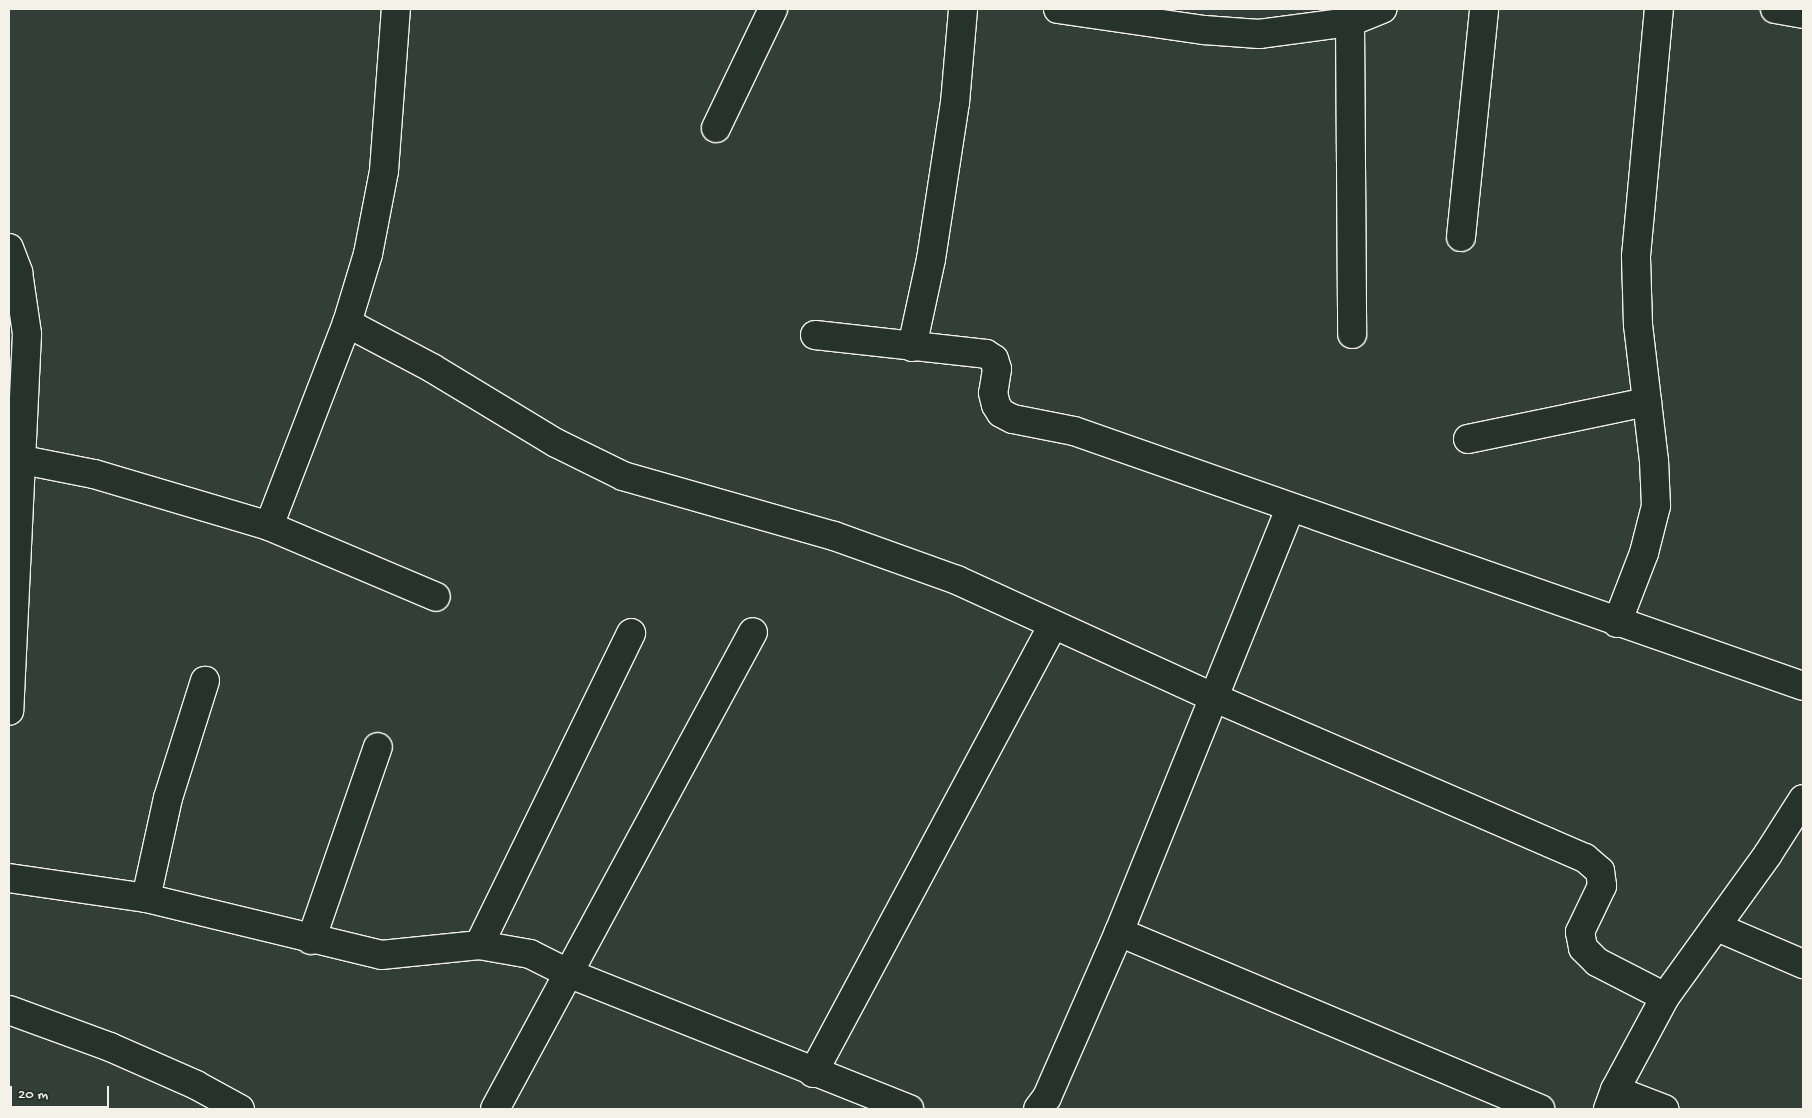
<!DOCTYPE html>
<html>
<head>
<meta charset="utf-8">
<style>
  body { margin:0 }
  #map { position:relative; width:1812px; height:1118px; overflow:hidden; background:#323e38; font-family:"Gochi Hand",sans-serif }
  div>[style] { position:absolute }
  .roads { filter:drop-shadow(1px 0 #f4f1e8) drop-shadow(-1px 0 #f4f1e8) drop-shadow(0 1px #f4f1e8) drop-shadow(0 -1px #f4f1e8) }
  .minor>* { height:28px; margin:-14px; padding:0 14px; transform-origin:14px; border-radius:14px; background:#26332d }
  .tertiary>* { height:28px; margin:-14px; padding:0 14px; transform-origin:14px; border-radius:14px; background:#26332d }
  span { translate:-50% -50%; white-space:nowrap; text-align:center; line-height:1.15; -webkit-text-stroke:4.5px #26332d; paint-order:stroke }
  .frame { position:absolute; inset:0; border:10px solid #f4f1e8; pointer-events:none }
  .scale { position:absolute; left:10px; top:1086px; width:99px; height:22px; box-sizing:border-box; border:2px solid #f4f1e8; border-top:0; padding-left:6px; font-size:15px; line-height:18px; white-space:nowrap; color:#f4f1e8; -webkit-text-stroke:4px #26332d; paint-order:stroke }
</style>
</head>
<body>
<div id="map">
  <div class="roads">
    <div class="minor">
      <div style="left:1058px;top:9px;width:148px;rotate:8.2deg"></div>
      <div style="left:1204px;top:30px;width:55px;rotate:4.2deg"></div>
      <div style="left:1259px;top:34px;width:92px;rotate:-7.5deg"></div>
      <div style="left:1350px;top:22px;width:35px;rotate:-22deg"></div>
      <div style="left:1775px;top:9px;width:28px;rotate:10deg"></div>
      <div style="left:1350px;top:22px;width:312px;rotate:89.6deg"></div>
      <div style="left:716px;top:128px;width:132px;rotate:-64.4deg"></div>
      <div style="left:1461px;top:237px;width:229px;rotate:-84.2deg"></div>
      <div style="left:347px;top:323px;width:96px;rotate:27.9deg"></div>
      <div style="left:432px;top:368px;width:145px;rotate:31.2deg"></div>
      <div style="left:556px;top:443px;width:75px;rotate:26.2deg"></div>
      <div style="left:623px;top:476px;width:219px;rotate:15.9deg"></div>
      <div style="left:834px;top:536px;width:131px;rotate:19.7deg"></div>
      <div style="left:957px;top:580px;width:284px;rotate:24.6deg"></div>
      <div style="left:1215px;top:698px;width:403px;rotate:23.4deg"></div>
      <div style="left:1585px;top:858px;width:20px;rotate:41deg"></div>
      <div style="left:1600px;top:871px;width:15px;rotate:82deg"></div>
      <div style="left:1602px;top:886px;width:51px;rotate:115.6deg"></div>
      <div style="left:1580px;top:932px;width:16px;rotate:79deg"></div>
      <div style="left:1583px;top:948px;width:20px;rotate:45deg"></div>
      <div style="left:1597px;top:962px;width:76px;rotate:27.2deg"></div>
      <div style="left:815px;top:335px;width:172px;rotate:6.3deg"></div>
      <div style="left:986px;top:354px;width:9px;rotate:32deg"></div>
      <div style="left:994px;top:359px;width:10px;rotate:73deg"></div>
      <div style="left:997px;top:369px;width:24px;rotate:99deg"></div>
      <div style="left:993px;top:393px;width:12px;rotate:76deg"></div>
      <div style="left:996px;top:405px;width:9px;rotate:58deg"></div>
      <div style="left:1001px;top:413px;width:13px;rotate:27deg"></div>
      <div style="left:1013px;top:419px;width:62px;rotate:11.1deg"></div>
      <div style="left:1074px;top:431px;width:772px;rotate:19.28deg"></div>
      <div style="left:912px;top:347px;width:90px;rotate:-77.8deg"></div>
      <div style="left:931px;top:259px;width:158px;rotate:-81.3deg"></div>
      <div style="left:955px;top:103px;width:94px;rotate:-85.1deg"></div>
      <div style="left:1468px;top:439px;width:183px;rotate:-11.7deg"></div>
      <div style="left:23px;top:460px;width:72px;rotate:11.2deg"></div>
      <div style="left:94px;top:474px;width:183px;rotate:16.5deg"></div>
      <div style="left:269px;top:526px;width:181px;rotate:23deg"></div>
      <div style="left:269px;top:526px;width:217px;rotate:-69deg"></div>
      <div style="left:347px;top:323px;width:72px;rotate:-73.1deg"></div>
      <div style="left:368px;top:254px;width:85px;rotate:-79.1deg"></div>
      <div style="left:384px;top:171px;width:162px;rotate:-85.8deg"></div>
      <div style="left:1617px;top:623px;width:75px;rotate:-68.9deg"></div>
      <div style="left:1644px;top:553px;width:49px;rotate:-75.7deg"></div>
      <div style="left:1656px;top:506px;width:45px;rotate:-92.5deg"></div>
      <div style="left:1654px;top:461px;width:137px;rotate:-96.7deg"></div>
      <div style="left:1638px;top:325px;width:69px;rotate:-91.7deg"></div>
      <div style="left:1636px;top:256px;width:248px;rotate:-84.7deg"></div>
      <div style="left:9px;top:878px;width:138px;rotate:8.3deg"></div>
      <div style="left:146px;top:898px;width:242px;rotate:13.6deg"></div>
      <div style="left:381px;top:955px;width:99px;rotate:-5.8deg"></div>
      <div style="left:479px;top:945px;width:52px;rotate:10deg"></div>
      <div style="left:530px;top:954px;width:45px;rotate:26.6deg"></div>
      <div style="left:570px;top:974px;width:365px;rotate:21.7deg"></div>
      <div style="left:146px;top:898px;width:102px;rotate:-77.6deg"></div>
      <div style="left:168px;top:798px;width:123px;rotate:-72.5deg"></div>
      <div style="left:1717px;top:927px;width:94px;rotate:23.3deg"></div>
      <div style="left:1119px;top:932px;width:457px;rotate:22.8deg"></div>
      <div style="left:311px;top:940px;width:204px;rotate:-70.9deg"></div>
      <div style="left:479px;top:945px;width:347px;rotate:-64deg"></div>
      <div style="left:9px;top:1010px;width:108px;rotate:20.1deg"></div>
      <div style="left:110px;top:1047px;width:94px;rotate:23.8deg"></div>
      <div style="left:196px;top:1085px;width:50px;rotate:28.6deg"></div>
      <div style="left:813px;top:1073px;width:508px;rotate:-61.82deg"></div>
      <div style="left:1615px;top:1090px;width:53px;rotate:21.2deg"></div>
      <div style="left:495px;top:1109px;width:542px;rotate:-61.59deg"></div>
      <div style="left:1038px;top:1109px;width:15px;rotate:-53deg"></div>
      <div style="left:1047px;top:1097px;width:180px;rotate:-66.4deg"></div>
      <div style="left:1119px;top:932px;width:457px;rotate:-68deg"></div>
      <div style="left:1608px;top:1109px;width:20px;rotate:-70deg"></div>
      <div style="left:1615px;top:1090px;width:106px;rotate:-61.7deg"></div>
      <div style="left:1665px;top:997px;width:176px;rotate:-54.2deg"></div>
      <div style="left:1768px;top:854px;width:65px;rotate:-57.5deg"></div>
    </div>
    <div class="tertiary">
      <div style="left:9px;top:248px;width:26px;rotate:69deg"></div>
      <div style="left:18px;top:272px;width:63px;rotate:81.7deg"></div>
      <div style="left:27px;top:334px;width:377px;rotate:92.7deg"></div>
    </div>
  </div>
  <div class="frame"></div>
  <div class="scale">20 m</div>
</div>
</body>
</html>
